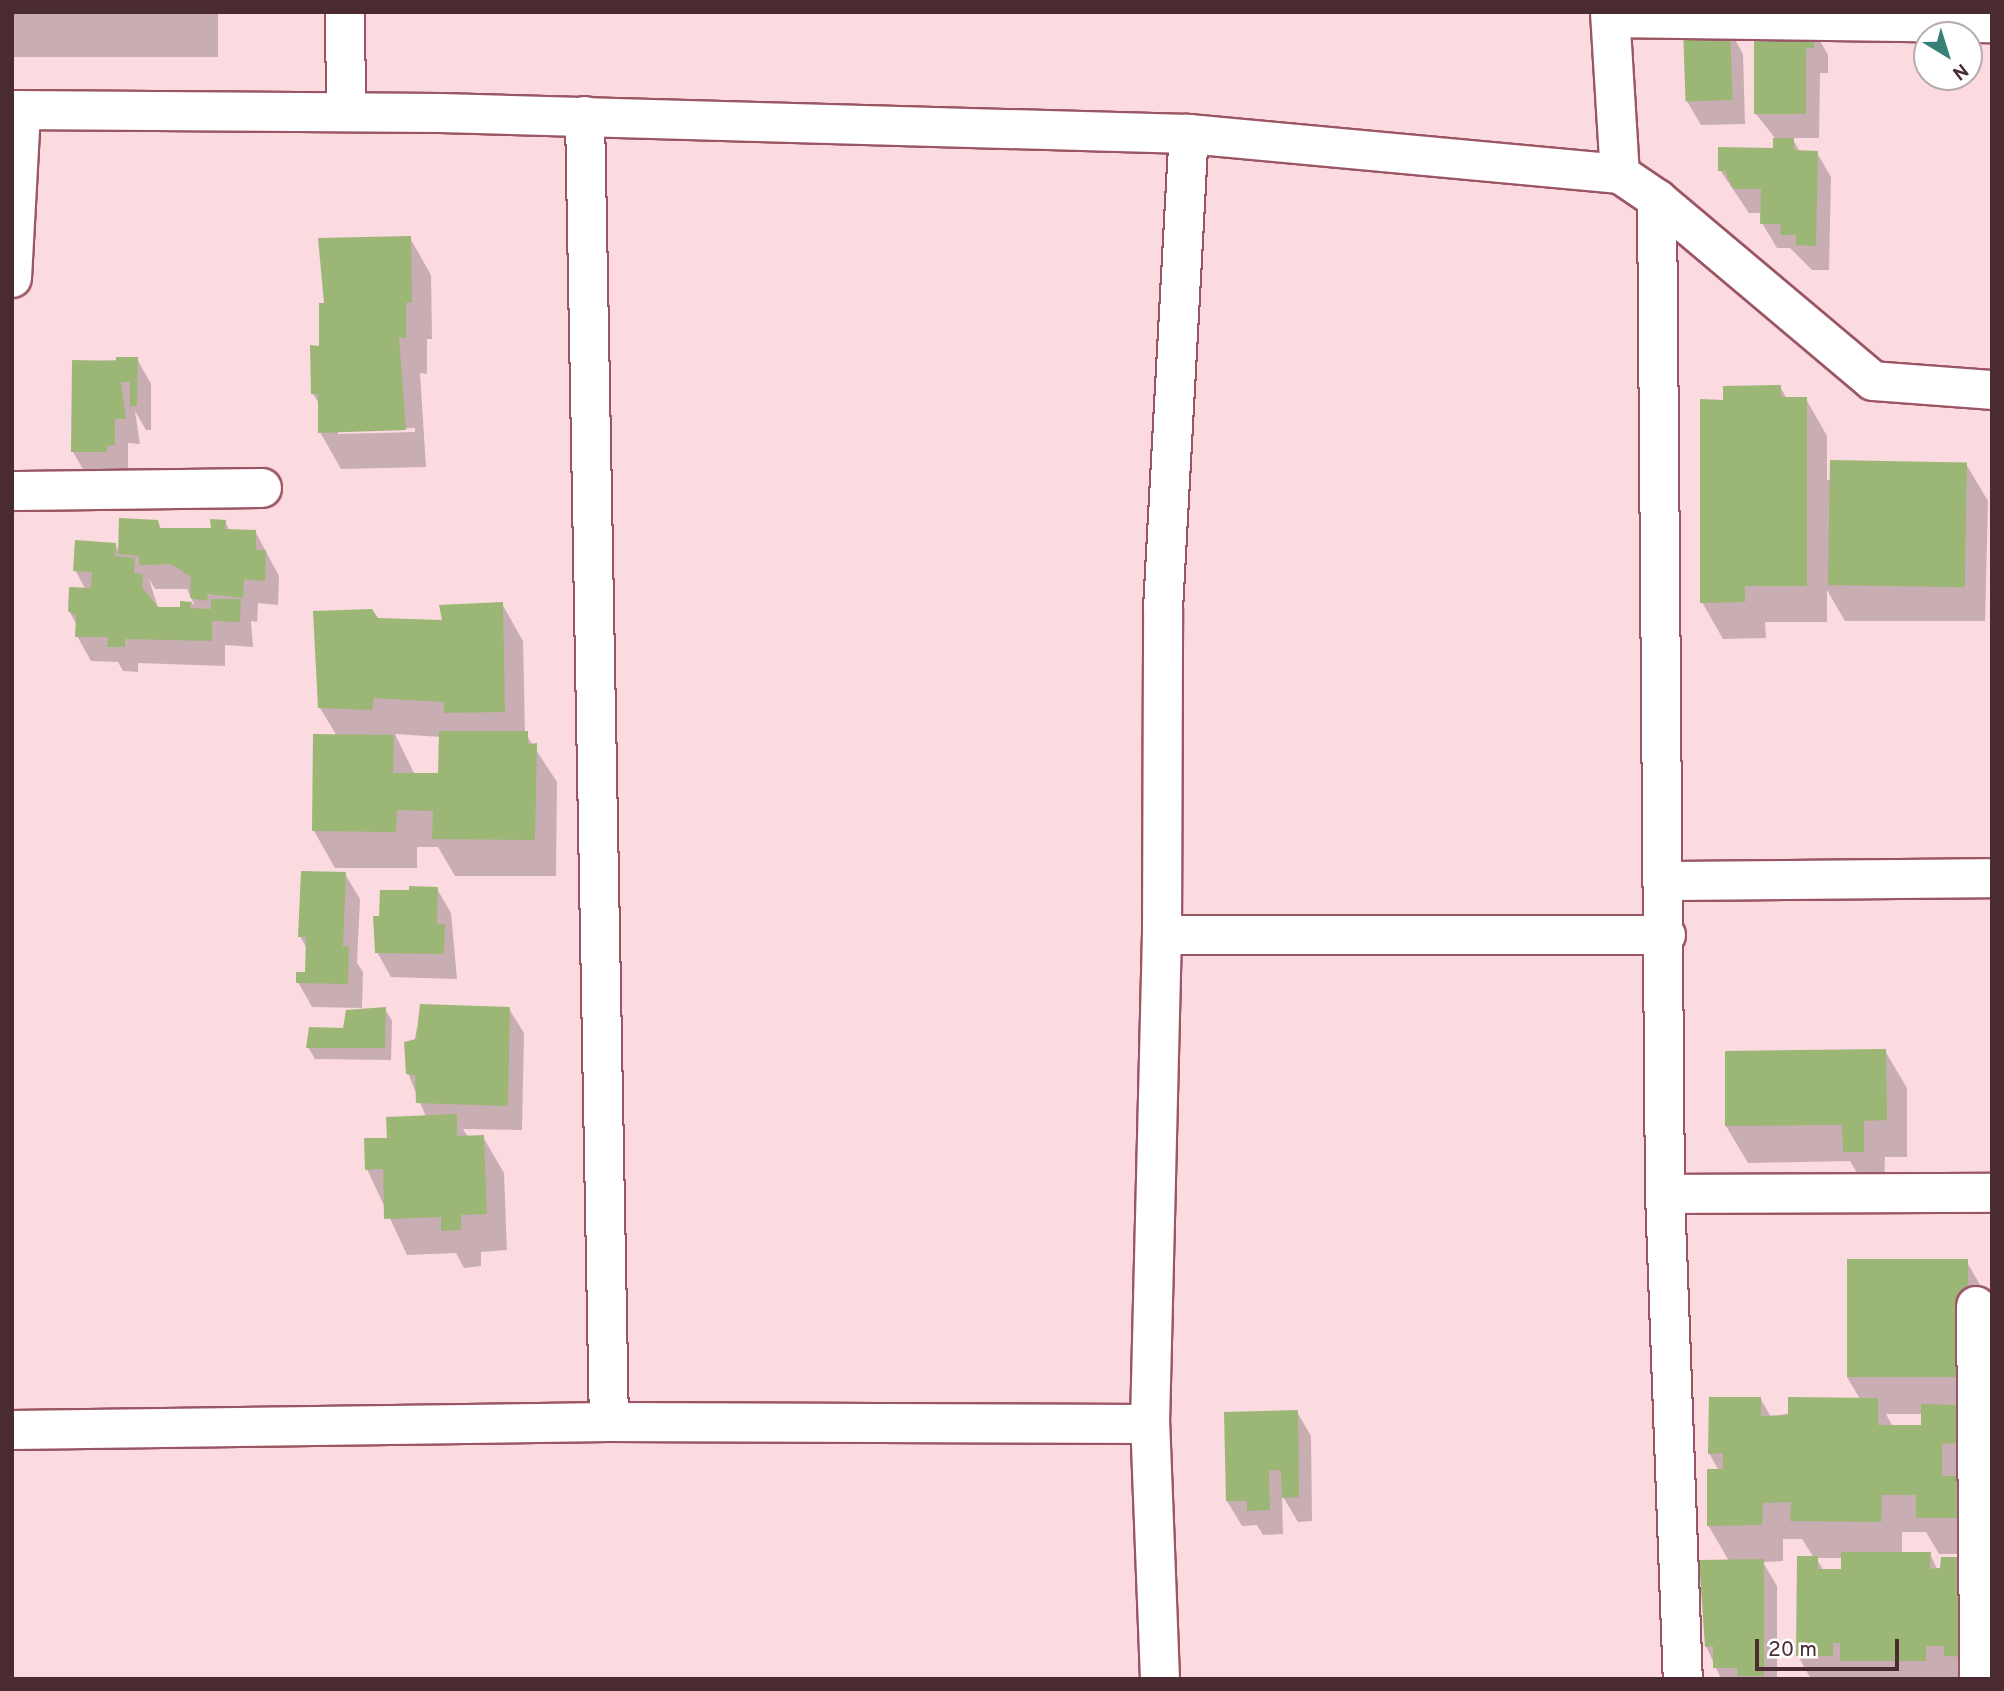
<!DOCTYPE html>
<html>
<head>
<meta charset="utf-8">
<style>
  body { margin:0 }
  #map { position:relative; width:2004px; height:1691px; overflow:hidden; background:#fbdae0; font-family:Overpass,sans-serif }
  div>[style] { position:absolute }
  .shadow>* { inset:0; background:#0003; transform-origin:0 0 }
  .building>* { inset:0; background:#9cb676; transform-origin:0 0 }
  .roads { filter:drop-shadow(2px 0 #9b5665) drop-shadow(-2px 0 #9b5665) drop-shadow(0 2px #9b5665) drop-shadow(0 -2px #9b5665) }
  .minor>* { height:38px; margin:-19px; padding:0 19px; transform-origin:19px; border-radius:19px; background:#fff }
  span { translate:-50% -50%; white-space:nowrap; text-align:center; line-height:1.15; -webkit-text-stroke:5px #fff; paint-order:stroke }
  .frame { position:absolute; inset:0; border:14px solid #492b31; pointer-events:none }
  .north { position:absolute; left:1913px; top:21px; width:70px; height:70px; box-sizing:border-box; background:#fff; border:2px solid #b6aaad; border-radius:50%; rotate:142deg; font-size:19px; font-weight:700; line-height:28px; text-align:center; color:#492b31 }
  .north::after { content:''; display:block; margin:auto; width:24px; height:32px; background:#387f78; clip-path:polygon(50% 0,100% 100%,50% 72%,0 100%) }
  .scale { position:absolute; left:1755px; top:1639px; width:144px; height:32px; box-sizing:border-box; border:4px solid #492b31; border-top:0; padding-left:9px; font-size:21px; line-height:24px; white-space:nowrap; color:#492b31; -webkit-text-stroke:5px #fff; paint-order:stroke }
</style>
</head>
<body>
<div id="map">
  <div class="shadow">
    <div style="left:12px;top:12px;width:206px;height:45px"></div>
    <div style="clip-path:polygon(1729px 29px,1743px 54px,1745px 124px,1701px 125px,1687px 101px)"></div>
    <div style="clip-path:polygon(1814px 30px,1828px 55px,1828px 73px,1820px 73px,1819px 138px,1792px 138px,1800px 152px,1817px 153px,1831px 177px,1829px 270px,1812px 270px,1790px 248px,1777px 248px,1762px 223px,1762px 213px,1749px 213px,1720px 170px,1775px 149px,1775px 138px,1756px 114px)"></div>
    <div style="clip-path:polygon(evenodd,410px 238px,431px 275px,432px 339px,427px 339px,427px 374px,420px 373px,426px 467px,341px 469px,320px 432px,320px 405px,313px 394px,326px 305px,410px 238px,415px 428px,415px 432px,338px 434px,338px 430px,415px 428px)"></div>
    <div style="clip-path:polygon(137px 359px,151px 384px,151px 430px,146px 430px,135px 411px,140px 444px,128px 443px,128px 470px,120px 470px,120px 477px,87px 476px,73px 452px,74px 362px)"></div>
    <div style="clip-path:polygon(1780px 387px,1787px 399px,1806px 399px,1827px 436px,1827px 480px,1966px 464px,1988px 501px,1985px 621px,1845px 621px,1827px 590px,1827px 622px,1765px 622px,1766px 638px,1723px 639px,1702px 602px,1724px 401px)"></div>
    <div style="clip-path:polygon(evenodd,157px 522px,162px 530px,213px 529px,225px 522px,230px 531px,255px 531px,279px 576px,278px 605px,258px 603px,257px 622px,251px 621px,253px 647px,225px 645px,225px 666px,138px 663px,138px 672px,123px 671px,118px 662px,91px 661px,77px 636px,77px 625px,69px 611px,86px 590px,75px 570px,115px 544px,119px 552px,157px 522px,149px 579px,155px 589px,187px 589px,194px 604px,182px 603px,181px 609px,158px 608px,149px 579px)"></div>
    <div style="clip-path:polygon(evenodd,502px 604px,523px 641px,525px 733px,557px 782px,556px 876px,455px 876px,438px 847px,417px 847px,417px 868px,335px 868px,314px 831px,337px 736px,320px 708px,377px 619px,444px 622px,502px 604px,395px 734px,441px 737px,440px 775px,414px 773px,395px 734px)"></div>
    <div style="clip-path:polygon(345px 874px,360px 899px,357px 963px,363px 972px,362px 1008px,312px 1007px,298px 982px,307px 973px,307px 949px,300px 936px)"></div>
    <div style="clip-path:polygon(437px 889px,451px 913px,457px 979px,391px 977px,377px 952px)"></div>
    <div style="clip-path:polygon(385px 1009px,392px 1021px,391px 1060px,315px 1059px,308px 1047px)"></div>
    <div style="clip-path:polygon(509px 1009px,524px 1033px,522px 1130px,463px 1129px,468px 1137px,483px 1137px,504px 1173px,507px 1250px,481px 1252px,481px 1266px,464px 1268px,456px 1253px,407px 1255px,367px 1169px,389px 1139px,426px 1117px,408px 1073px,417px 1028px)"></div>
    <div style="clip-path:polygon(1885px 1051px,1907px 1088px,1907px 1157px,1885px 1157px,1884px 1188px,1866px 1188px,1850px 1161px,1748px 1163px,1726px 1126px,1726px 1053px)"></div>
    <div style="clip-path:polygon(evenodd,1967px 1262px,1988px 1299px,1978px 1554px,1939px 1554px,1926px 1532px,1902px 1532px,1902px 1554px,1930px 1554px,1989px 1679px,1811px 1679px,1798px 1656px,1814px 1558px,1802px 1539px,1783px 1539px,1783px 1561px,1763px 1562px,1777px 1586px,1777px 1679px,1721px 1679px,1706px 1646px,1729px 1561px,1708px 1525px,1719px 1471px,1709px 1453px,1760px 1398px,1771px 1417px,1860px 1399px,1847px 1377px,1967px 1262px,1886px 1414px,1923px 1414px,1923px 1427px,1893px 1427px,1886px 1414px,1967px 1262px,1816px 1558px,1843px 1558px,1843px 1571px,1824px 1571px,1816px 1558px)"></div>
    <div style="clip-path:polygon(1297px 1412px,1311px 1436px,1312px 1521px,1298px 1522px,1282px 1495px,1283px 1534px,1263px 1535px,1257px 1525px,1242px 1526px,1227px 1501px)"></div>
  </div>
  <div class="building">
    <div style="left:1730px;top:27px;width:73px;height:47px;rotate:88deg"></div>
    <div style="clip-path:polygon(1815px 28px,1814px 48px,1806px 49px,1806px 114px,1754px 114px,1754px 29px)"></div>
    <div style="clip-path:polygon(1773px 138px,1794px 138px,1794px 150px,1818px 151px,1816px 246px,1796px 245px,1796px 235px,1781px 235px,1780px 224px,1760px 224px,1761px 189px,1733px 189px,1725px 171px,1718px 171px,1718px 147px,1773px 148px)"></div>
    <div style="clip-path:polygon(411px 236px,412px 302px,406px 303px,406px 338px,399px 337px,406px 430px,318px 433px,318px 394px,311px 394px,310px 345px,319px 346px,319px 303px,324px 303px,318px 238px)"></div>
    <div style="clip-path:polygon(116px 357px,138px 357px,137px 406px,130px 406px,130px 382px,121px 382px,126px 419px,115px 419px,115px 445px,107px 446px,107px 452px,71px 452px,72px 360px,116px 361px)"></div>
    <div style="clip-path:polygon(1781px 385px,1781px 397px,1807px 397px,1807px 586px,1745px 586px,1745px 602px,1700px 603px,1700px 399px,1723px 400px,1723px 386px)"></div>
    <div style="left:1830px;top:460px;width:137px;height:125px;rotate:1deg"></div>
    <div style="clip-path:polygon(119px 518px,158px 520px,160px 528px,211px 528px,210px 519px,226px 520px,225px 529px,256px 530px,256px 550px,266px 550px,265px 581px,244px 579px,243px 598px,208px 594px,207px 601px,190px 598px,191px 577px,171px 564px,139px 565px,139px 556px,118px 554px)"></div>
    <div style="clip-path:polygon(75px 540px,116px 543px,115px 556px,135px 558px,134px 573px,143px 574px,142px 587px,158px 607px,180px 607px,180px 601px,192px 602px,190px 608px,211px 609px,211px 599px,241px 599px,240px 622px,212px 621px,212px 641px,125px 639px,125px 647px,107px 647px,108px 637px,75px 637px,76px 615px,68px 611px,69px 587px,91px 588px,92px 572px,73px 571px)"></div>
    <div style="clip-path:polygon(503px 602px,505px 712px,444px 713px,444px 702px,374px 698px,372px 710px,318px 708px,313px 611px,372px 609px,378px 618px,442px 620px,439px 605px)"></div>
    <div style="clip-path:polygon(439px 731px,528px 731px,528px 744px,537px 743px,535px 840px,432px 839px,433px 811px,397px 810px,396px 832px,312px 831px,313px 734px,394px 735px,393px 773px,438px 773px)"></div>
    <div style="clip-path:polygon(301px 871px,346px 872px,343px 947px,349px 946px,348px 984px,296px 983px,296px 972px,305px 972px,306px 937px,298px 937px)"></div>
    <div style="clip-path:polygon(409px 886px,438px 887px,437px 924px,445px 924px,444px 954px,375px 953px,373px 916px,379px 916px,380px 890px,409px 890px)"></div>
    <div style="clip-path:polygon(420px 1004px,510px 1007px,508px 1106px,416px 1103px,415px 1075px,406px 1074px,404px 1042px,416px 1039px)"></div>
    <div style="clip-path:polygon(386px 1007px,385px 1048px,306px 1048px,309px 1027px,343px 1028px,346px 1010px)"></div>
    <div style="clip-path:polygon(1886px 1049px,1887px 1120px,1864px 1121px,1864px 1152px,1843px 1152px,1842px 1125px,1725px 1126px,1725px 1051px)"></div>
    <div style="clip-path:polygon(457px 1114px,457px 1136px,484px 1135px,487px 1214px,461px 1215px,461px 1230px,441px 1231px,441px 1217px,384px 1219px,383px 1169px,365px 1170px,364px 1138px,387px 1138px,386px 1117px)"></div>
    <div style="left:1847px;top:1259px;width:121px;height:118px"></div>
    <div style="clip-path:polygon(1709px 1397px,1761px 1397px,1761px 1416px,1788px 1415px,1788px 1397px,1878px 1398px,1878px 1425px,1921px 1425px,1921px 1404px,1958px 1405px,1957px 1443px,1942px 1444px,1942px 1476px,1957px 1476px,1958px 1518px,1916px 1518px,1916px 1495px,1882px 1495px,1881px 1522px,1790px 1521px,1791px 1502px,1763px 1503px,1762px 1525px,1707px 1526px,1707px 1469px,1723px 1469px,1723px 1453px,1708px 1454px)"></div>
    <div style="clip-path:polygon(1298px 1410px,1299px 1497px,1282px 1498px,1281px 1471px,1269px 1470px,1270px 1510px,1247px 1511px,1247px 1501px,1226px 1501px,1224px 1412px)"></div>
    <div style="clip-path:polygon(1841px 1552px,1931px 1552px,1930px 1569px,1940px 1568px,1941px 1557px,1970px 1557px,1969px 1657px,1944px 1656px,1944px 1646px,1926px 1646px,1926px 1661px,1840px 1661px,1840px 1643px,1833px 1643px,1833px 1656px,1796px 1656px,1797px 1556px,1818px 1556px,1818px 1569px,1841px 1569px)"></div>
    <div style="clip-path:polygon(1764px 1559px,1764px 1676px,1737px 1676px,1737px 1668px,1713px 1668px,1713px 1646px,1705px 1647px,1699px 1560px)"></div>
  </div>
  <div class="roads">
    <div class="minor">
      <div style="left:345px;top:12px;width:100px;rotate:89.4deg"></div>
      <div style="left:1610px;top:12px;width:162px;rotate:86.5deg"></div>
      <div style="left:1611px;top:18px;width:381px;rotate:0.8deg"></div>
      <div style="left:12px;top:110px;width:428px;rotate:0.4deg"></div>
      <div style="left:440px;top:113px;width:749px;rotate:1.61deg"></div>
      <div style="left:1189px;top:134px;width:433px;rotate:5.3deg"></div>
      <div style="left:1620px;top:174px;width:45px;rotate:34deg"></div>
      <div style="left:1657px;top:199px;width:282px;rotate:40.1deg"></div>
      <div style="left:1873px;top:381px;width:119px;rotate:4.3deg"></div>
      <div style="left:585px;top:116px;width:1306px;rotate:88.95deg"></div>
      <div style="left:1657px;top:199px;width:995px;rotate:89.54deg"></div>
      <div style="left:1665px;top:1194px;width:485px;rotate:87.9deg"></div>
      <div style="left:12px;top:278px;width:168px;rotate:-86.9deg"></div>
      <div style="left:12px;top:491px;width:250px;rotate:-0.7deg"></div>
      <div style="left:1665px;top:881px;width:327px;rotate:-0.5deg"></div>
      <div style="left:1162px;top:935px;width:504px"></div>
      <div style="left:1665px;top:1194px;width:327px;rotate:-0.2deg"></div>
      <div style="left:1976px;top:1306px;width:373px;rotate:89.5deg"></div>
      <div style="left:12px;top:1430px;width:597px;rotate:-0.77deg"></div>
      <div style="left:609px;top:1422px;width:541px;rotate:0.21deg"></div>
      <div style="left:1160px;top:1679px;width:255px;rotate:-92.2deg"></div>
      <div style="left:1150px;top:1424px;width:489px;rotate:-88.6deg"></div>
      <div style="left:1162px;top:935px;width:326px;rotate:-89.8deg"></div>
      <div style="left:1163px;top:609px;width:476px;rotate:-86.9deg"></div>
    </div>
  </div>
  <div class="frame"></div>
  <div class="north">N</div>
  <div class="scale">20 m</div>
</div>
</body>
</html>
